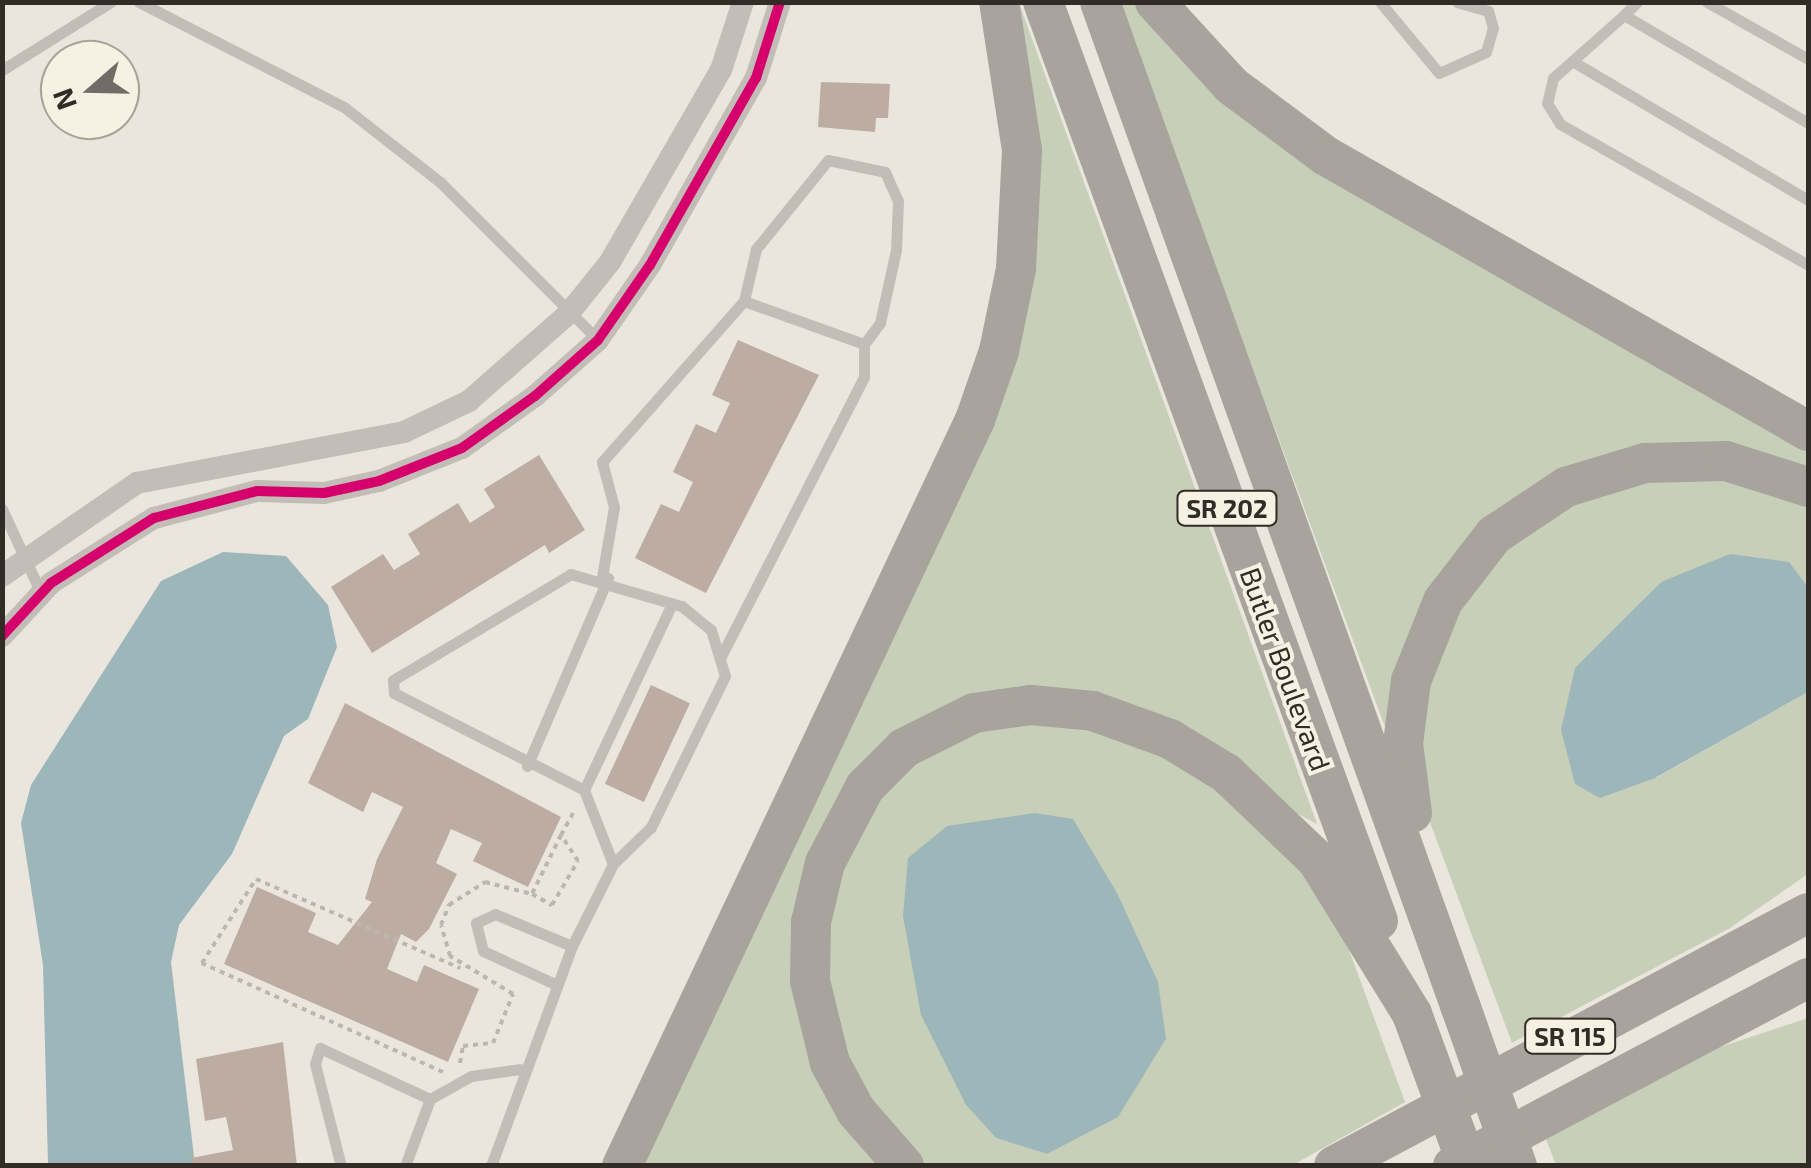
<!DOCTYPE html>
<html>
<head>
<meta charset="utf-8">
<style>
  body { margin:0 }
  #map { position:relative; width:1811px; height:1168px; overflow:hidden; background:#eae6de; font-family:"Exo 2",sans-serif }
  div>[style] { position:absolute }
  .green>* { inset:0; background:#c8cfb9 }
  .water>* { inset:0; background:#9cb6b9 }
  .building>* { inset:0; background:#bcaca1; transform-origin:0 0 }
  .path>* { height:4px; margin-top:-2px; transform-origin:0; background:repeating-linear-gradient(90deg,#bbb6af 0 5px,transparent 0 10px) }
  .lane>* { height:11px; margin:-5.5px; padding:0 5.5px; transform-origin:5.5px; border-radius:5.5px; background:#c2bdb7 }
  .street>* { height:22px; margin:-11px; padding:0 11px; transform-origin:11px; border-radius:11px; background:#c2bdb7 }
  .highway>* { height:40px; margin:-20px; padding:0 20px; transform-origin:20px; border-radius:20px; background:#a8a49d }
  .highway-bridge>* { height:40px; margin:-20px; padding:0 20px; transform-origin:20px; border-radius:20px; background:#a8a49d }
  .cycleway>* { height:10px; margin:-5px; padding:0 5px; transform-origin:5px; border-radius:5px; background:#d6006c }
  span { translate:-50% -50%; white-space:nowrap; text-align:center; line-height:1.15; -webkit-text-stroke:8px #f7f1e4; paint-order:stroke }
  .shield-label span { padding:2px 8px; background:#f7f1e4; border:2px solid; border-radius:8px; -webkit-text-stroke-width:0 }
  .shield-label { font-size:25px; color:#322b26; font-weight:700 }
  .street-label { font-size:28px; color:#322b26 }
  .frame { position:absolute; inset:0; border:5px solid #322b26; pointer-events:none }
  .north { position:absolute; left:40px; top:40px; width:100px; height:100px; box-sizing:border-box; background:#f7f1e4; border:2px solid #a8a298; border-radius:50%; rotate:250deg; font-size:28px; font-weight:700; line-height:40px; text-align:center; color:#322b26 }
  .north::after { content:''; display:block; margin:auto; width:35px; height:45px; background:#726c66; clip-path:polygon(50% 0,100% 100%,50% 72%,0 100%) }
</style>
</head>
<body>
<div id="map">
  <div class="green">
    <div style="clip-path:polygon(1019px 3px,1317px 824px,1100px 709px,905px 741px,802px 944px,890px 1165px,634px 1166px,1002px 367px)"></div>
    <div style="clip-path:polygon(1118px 3px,1139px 3px,1169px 34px,1808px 440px,1808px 469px,1781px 458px,1520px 496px,1389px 738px)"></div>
    <div style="clip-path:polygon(1693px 472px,1808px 500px,1808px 587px,1789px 562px,1661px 582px,1624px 620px,1656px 778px,1808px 692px,1808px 874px,1730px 928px,1512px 1043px,1421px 798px,1421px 687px,1481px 568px,1567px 500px)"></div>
    <div style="clip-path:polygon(evenodd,1069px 720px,1169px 753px,1292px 847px,1345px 939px,1405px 1102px,1293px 1165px,917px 1166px,843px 1068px,821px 922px,876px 790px,954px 731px,1069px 720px,1166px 1039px,1118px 1116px,1047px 1154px,996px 1138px,966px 1105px,1166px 1039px)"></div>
    <div style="clip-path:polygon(1808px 1018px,1808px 1165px,1556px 1165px,1546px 1139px,1705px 1052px)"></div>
  </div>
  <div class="water">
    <div style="clip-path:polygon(223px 552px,286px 556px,328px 605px,337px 647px,308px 719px,284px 736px,232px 854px,179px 925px,171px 962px,195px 1165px,48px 1165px,43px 965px,21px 823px,31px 785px,161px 581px)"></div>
    <div style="clip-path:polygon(1730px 554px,1789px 562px,1808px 587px,1808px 692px,1655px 778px,1600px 798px,1575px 784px,1561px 730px,1575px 668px,1661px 582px)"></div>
    <div style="clip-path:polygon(1035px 813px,1073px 819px,1117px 893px,1158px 982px,1166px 1039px,1118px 1117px,1047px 1154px,996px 1138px,966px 1105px,921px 1015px,903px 916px,908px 858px,947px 826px)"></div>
  </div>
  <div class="building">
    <div style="clip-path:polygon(821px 82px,890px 84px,888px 118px,876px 118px,875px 132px,818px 127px)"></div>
    <div style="clip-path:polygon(738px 340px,819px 375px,706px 593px,635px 558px,661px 504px,679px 512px,693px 482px,673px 472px,696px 424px,716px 433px,730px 403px,712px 395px)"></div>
    <div style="clip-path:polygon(539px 455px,585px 530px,549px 553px,545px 545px,372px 653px,331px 587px,383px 554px,394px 570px,420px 554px,408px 534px,458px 503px,470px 523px,495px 507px,484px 489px)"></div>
    <div style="left:651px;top:685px;width:43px;height:109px;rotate:25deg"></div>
    <div style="clip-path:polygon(345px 703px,561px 817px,528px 887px,473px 861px,482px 843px,451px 829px,436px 863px,457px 874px,429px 929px,416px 942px,401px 934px,387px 969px,417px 982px,424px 965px,479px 989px,448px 1062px,224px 964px,257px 887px,316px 913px,308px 932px,338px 945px,372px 902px,365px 899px,377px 859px,403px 807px,372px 792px,363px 812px,308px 783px)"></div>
    <div style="clip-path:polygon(283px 1042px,297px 1166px,192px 1166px,191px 1158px,233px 1150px,226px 1117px,205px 1121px,196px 1059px)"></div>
  </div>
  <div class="path">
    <div style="left:561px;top:835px;width:66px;rotate:116.2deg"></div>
    <div style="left:532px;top:894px;width:23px;rotate:29deg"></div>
    <div style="left:552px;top:905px;width:51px;rotate:-59.4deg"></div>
    <div style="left:578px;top:861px;width:31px;rotate:-123deg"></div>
    <div style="left:561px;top:835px;width:29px;rotate:-61deg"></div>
    <div style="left:460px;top:1063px;width:17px;rotate:-80deg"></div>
    <div style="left:463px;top:1046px;width:30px;rotate:-6deg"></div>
    <div style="left:493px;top:1043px;width:53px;rotate:-67.8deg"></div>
    <div style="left:513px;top:994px;width:74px;rotate:-148.9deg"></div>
    <div style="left:450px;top:956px;width:32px;rotate:-106deg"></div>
    <div style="left:441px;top:925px;width:22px;rotate:-68deg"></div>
    <div style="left:449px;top:905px;width:43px;rotate:-32.6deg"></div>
    <div style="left:485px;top:882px;width:49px;rotate:14.3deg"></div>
    <div style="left:443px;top:1072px;width:265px;rotate:-155.7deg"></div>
    <div style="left:202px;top:963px;width:100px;rotate:-57.3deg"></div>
    <div style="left:256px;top:879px;width:223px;rotate:23.6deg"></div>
  </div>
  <div class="lane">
    <div style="left:139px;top:2px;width:230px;rotate:27.1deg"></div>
    <div style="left:344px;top:107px;width:122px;rotate:38deg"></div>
    <div style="left:440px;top:182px;width:223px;rotate:45deg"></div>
    <div style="left:1380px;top:2px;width:92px;rotate:50.3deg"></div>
    <div style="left:1439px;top:73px;width:51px;rotate:-24.1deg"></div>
    <div style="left:1486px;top:52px;width:25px;rotate:-74deg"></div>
    <div style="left:1493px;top:28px;width:18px;rotate:-106deg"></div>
    <div style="left:1488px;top:11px;width:32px;rotate:-164deg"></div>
    <div style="left:1637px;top:2px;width:18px;rotate:135deg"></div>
    <div style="left:1624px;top:15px;width:213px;rotate:30.4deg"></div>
    <div style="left:1707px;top:2px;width:116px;rotate:29.4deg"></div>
    <div style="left:1624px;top:15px;width:95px;rotate:138.4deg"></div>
    <div style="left:1553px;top:78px;width:26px;rotate:103deg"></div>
    <div style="left:1547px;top:103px;width:25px;rotate:58deg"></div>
    <div style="left:1560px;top:124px;width:285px;rotate:29.6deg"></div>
    <div style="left:1572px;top:61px;width:274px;rotate:30.5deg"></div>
    <div style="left:2px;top:70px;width:128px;rotate:-32deg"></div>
    <div style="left:744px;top:301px;width:53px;rotate:-77deg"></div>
    <div style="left:756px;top:249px;width:114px;rotate:-51deg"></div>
    <div style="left:828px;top:160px;width:58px;rotate:11.9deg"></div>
    <div style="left:885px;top:172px;width:32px;rotate:66deg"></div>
    <div style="left:898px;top:201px;width:49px;rotate:92.3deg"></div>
    <div style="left:896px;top:250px;width:75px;rotate:102.4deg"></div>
    <div style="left:880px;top:323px;width:26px;rotate:127deg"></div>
    <div style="left:2px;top:509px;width:93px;rotate:65.1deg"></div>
    <div style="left:602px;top:577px;width:71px;rotate:-80.3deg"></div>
    <div style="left:614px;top:507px;width:47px;rotate:-104.9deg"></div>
    <div style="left:602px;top:462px;width:215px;rotate:-48.6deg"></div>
    <div style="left:744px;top:301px;width:127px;rotate:19.7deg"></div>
    <div style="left:864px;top:344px;width:33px;rotate:90deg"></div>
    <div style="left:864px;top:377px;width:314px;rotate:117.1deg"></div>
    <div style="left:527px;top:766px;width:205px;rotate:-66.7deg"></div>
    <div style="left:584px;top:790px;width:206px;rotate:-64.7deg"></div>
    <div style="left:555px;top:984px;width:79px;rotate:-155.4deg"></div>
    <div style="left:483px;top:951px;width:29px;rotate:-104deg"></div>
    <div style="left:476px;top:923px;width:21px;rotate:-25deg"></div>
    <div style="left:495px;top:914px;width:83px;rotate:22.6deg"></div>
    <div style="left:430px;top:1099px;width:47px;rotate:-29.3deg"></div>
    <div style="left:471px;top:1076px;width:49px;rotate:-8.1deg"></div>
    <div style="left:341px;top:1166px;width:105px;rotate:-104.3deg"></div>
    <div style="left:315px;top:1064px;width:17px;rotate:-73deg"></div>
    <div style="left:320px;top:1048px;width:121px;rotate:24.9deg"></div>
    <div style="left:430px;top:1099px;width:72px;rotate:110.5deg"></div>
    <div style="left:491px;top:1166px;width:234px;rotate:-69.8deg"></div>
    <div style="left:572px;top:946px;width:92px;rotate:-63.4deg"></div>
    <div style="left:613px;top:864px;width:53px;rotate:-44.2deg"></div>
    <div style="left:651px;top:827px;width:168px;rotate:-63.9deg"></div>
    <div style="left:725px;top:676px;width:48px;rotate:-106.9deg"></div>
    <div style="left:711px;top:630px;width:38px;rotate:-141deg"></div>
    <div style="left:681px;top:606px;width:115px;rotate:-163.8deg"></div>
    <div style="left:571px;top:574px;width:207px;rotate:149.2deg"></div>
    <div style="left:393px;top:680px;width:13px;rotate:86deg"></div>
    <div style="left:394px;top:693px;width:213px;rotate:27deg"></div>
    <div style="left:584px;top:790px;width:79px;rotate:68.6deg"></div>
  </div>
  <div class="street">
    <div style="left:2px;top:576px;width:164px;rotate:-34.6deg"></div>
    <div style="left:137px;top:483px;width:272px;rotate:-10.8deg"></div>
    <div style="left:404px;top:432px;width:72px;rotate:-25.5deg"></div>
    <div style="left:469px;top:401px;width:133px;rotate:-41.3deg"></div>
    <div style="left:569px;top:313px;width:65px;rotate:-51.2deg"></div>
    <div style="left:610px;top:262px;width:222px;rotate:-60deg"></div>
    <div style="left:721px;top:70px;width:71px;rotate:-72.1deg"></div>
    <div style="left:2px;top:636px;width:72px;rotate:-47.2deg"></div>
    <div style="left:51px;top:583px;width:122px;rotate:-32.3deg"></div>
    <div style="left:154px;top:518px;width:106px;rotate:-14.7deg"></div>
    <div style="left:257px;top:491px;width:67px;rotate:1.7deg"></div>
    <div style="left:324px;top:493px;width:56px;rotate:-12.3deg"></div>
    <div style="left:379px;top:481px;width:89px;rotate:-21.7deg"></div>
    <div style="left:462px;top:448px;width:90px;rotate:-35.5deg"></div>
    <div style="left:535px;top:396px;width:84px;rotate:-41.6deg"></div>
    <div style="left:598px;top:340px;width:91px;rotate:-55.3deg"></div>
    <div style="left:650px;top:265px;width:215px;rotate:-60.5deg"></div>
    <div style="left:756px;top:78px;width:80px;rotate:-72.5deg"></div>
  </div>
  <div class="highway">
    <div style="left:1043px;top:2px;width:978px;rotate:69.97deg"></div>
    <div style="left:1100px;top:2px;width:1066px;rotate:70.26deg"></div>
    <div style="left:1155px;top:2px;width:114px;rotate:47.5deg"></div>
    <div style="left:1232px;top:86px;width:117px;rotate:36.7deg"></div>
    <div style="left:1326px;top:156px;width:555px;rotate:29.71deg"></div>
    <div style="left:1412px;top:813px;width:70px;rotate:-97.4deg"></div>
    <div style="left:1403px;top:744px;width:64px;rotate:-82.8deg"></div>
    <div style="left:1411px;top:681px;width:86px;rotate:-68.2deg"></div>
    <div style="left:1443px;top:601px;width:83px;rotate:-52.3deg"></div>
    <div style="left:1494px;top:535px;width:87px;rotate:-33.7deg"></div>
    <div style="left:1566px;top:487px;width:83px;rotate:-16.9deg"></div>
    <div style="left:1645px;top:463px;width:81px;rotate:-1.4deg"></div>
    <div style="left:1726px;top:461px;width:86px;rotate:17.6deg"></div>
    <div style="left:622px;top:1166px;width:825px;rotate:-64.68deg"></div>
    <div style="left:975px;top:420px;width:73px;rotate:-70.8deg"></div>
    <div style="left:999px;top:351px;width:84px;rotate:-78.3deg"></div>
    <div style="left:1016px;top:269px;width:119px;rotate:-87.1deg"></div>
    <div style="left:1022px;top:150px;width:150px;rotate:-98.8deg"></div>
    <div style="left:904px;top:1166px;width:73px;rotate:-131.1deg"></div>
    <div style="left:856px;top:1111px;width:55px;rotate:-118.4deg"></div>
    <div style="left:830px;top:1063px;width:84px;rotate:-103.7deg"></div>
    <div style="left:810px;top:981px;width:59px;rotate:-89deg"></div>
    <div style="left:811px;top:922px;width:61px;rotate:-76.7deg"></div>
    <div style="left:825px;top:863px;width:86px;rotate:-62.2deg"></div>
    <div style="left:865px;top:787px;width:55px;rotate:-45deg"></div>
    <div style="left:904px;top:748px;width:78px;rotate:-26.6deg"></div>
    <div style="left:974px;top:713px;width:58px;rotate:-8deg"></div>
    <div style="left:1031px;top:705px;width:62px;rotate:5.5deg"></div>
    <div style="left:1093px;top:711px;width:82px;rotate:20deg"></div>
    <div style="left:1170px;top:739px;width:66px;rotate:31.3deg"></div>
    <div style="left:1226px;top:773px;width:126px;rotate:43.7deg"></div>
    <div style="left:1317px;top:860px;width:181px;rotate:58.3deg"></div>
    <div style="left:1334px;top:1166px;width:537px;rotate:-28.09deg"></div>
    <div style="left:1453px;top:1166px;width:402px;rotate:-27.9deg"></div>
  </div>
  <div class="highway-bridge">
    <div style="left:1460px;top:1005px;width:171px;rotate:70.5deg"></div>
    <div style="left:1412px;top:1014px;width:162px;rotate:69.8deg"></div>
  </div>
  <div class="cycleway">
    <div style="left:2px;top:636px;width:72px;rotate:-47.2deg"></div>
    <div style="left:51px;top:583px;width:122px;rotate:-32.3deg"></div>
    <div style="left:154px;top:518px;width:106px;rotate:-14.7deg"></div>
    <div style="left:257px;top:491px;width:67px;rotate:1.7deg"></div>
    <div style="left:324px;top:493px;width:56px;rotate:-12.3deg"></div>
    <div style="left:379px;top:481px;width:89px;rotate:-21.7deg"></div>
    <div style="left:462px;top:448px;width:90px;rotate:-35.5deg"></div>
    <div style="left:535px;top:396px;width:84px;rotate:-41.6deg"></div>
    <div style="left:598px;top:340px;width:91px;rotate:-55.3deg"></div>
    <div style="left:650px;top:265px;width:215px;rotate:-60.5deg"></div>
    <div style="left:756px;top:78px;width:80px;rotate:-72.5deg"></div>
  </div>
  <div class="shield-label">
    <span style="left:1227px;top:508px">SR 202</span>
    <span style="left:1570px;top:1036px">SR 115</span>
  </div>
  <div class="street-label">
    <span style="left:1286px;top:669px;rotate:70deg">Butler Boulevard</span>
  </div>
  <div class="frame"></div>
  <div class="north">N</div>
</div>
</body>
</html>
